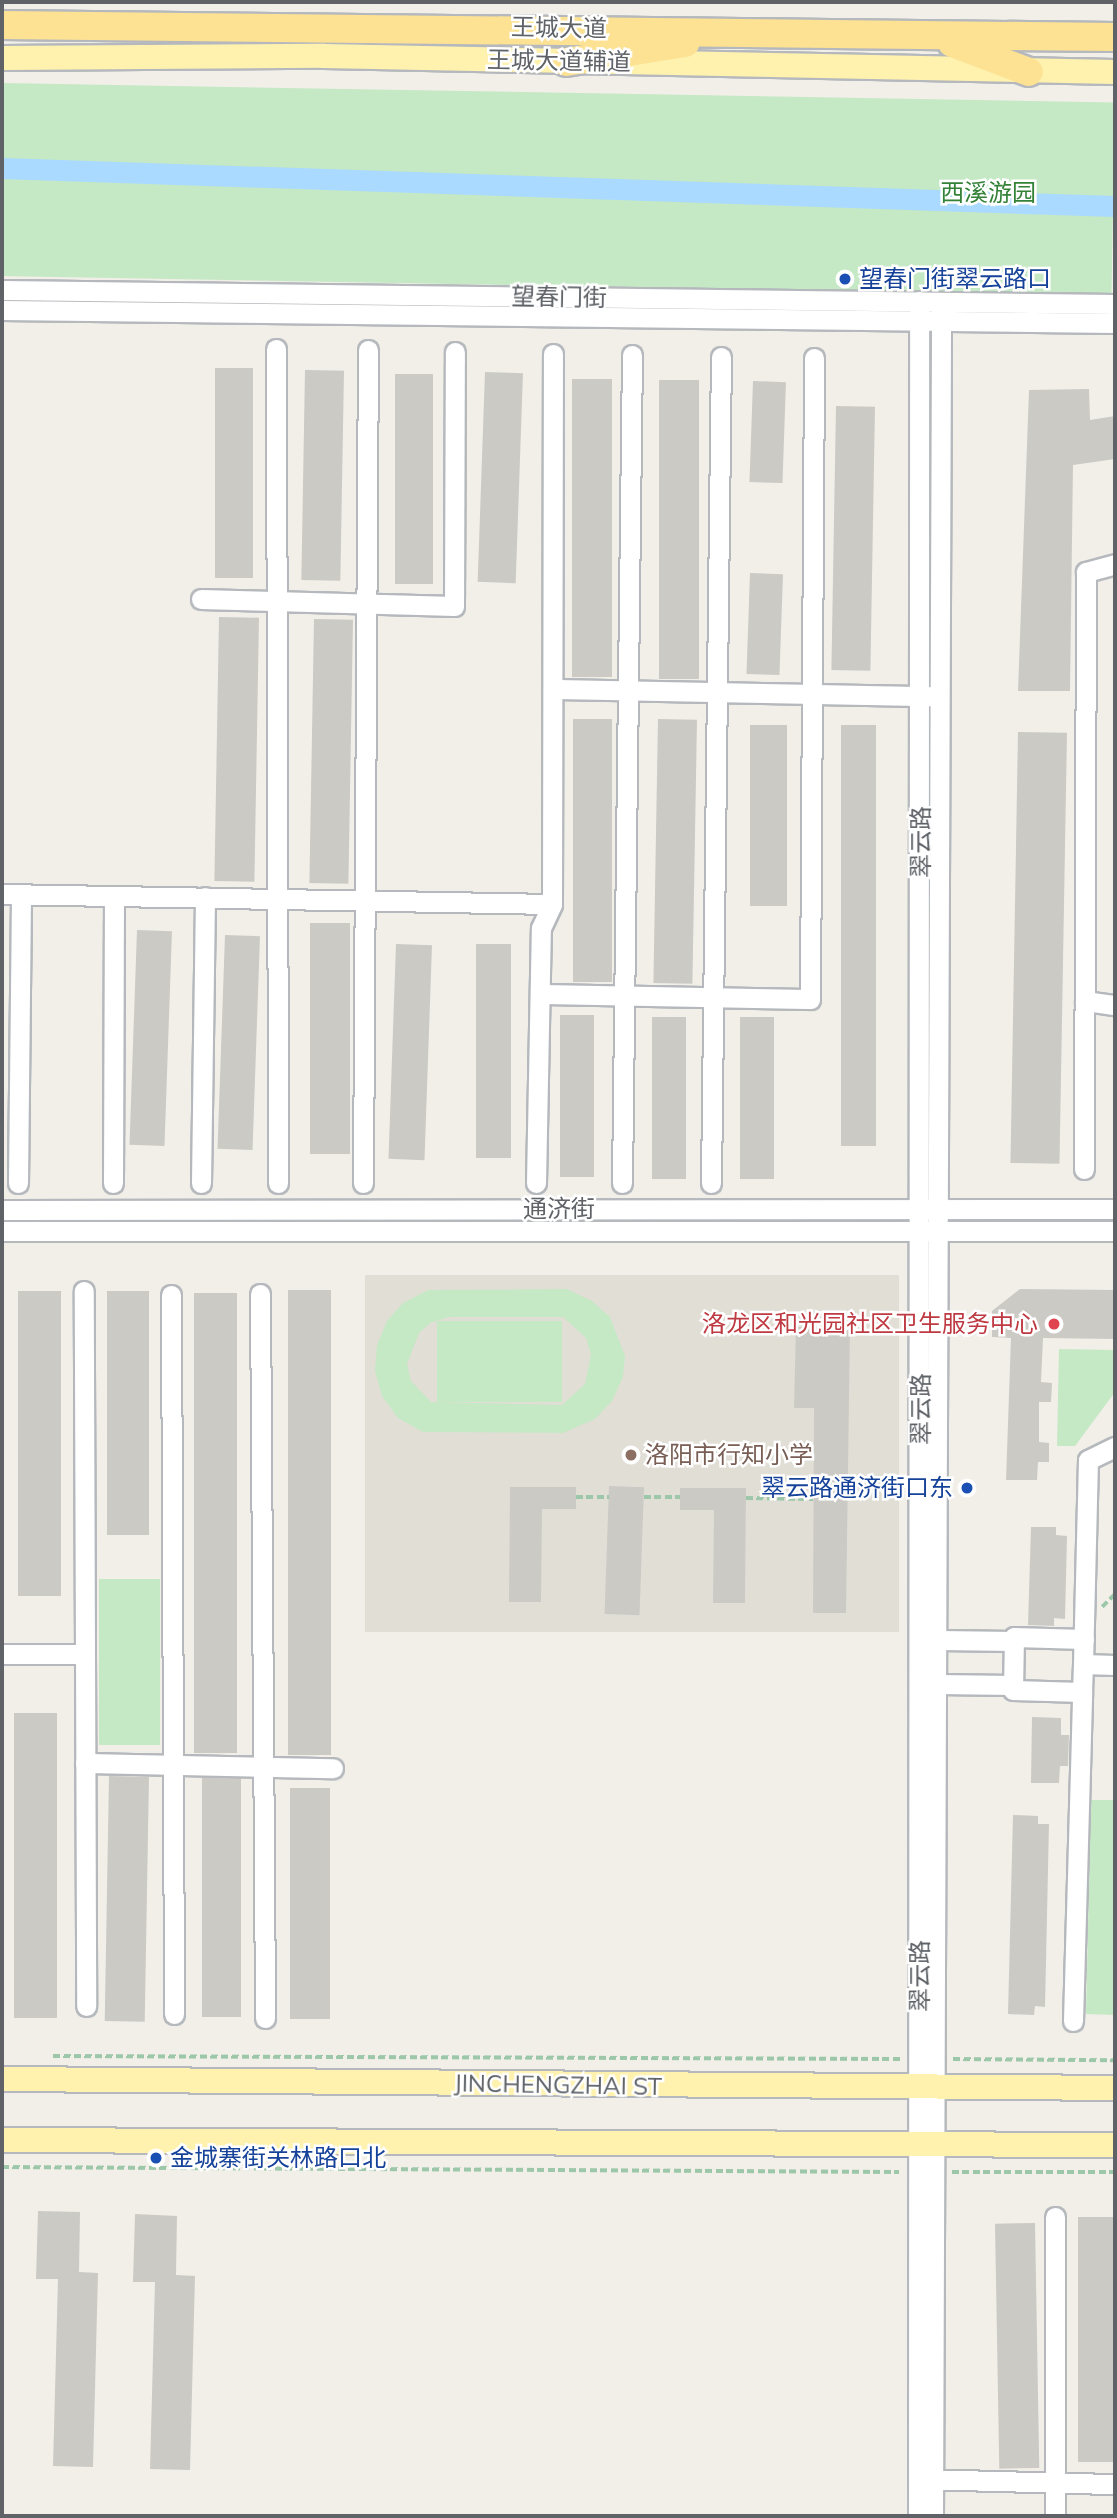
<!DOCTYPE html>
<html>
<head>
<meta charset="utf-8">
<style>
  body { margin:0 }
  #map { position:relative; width:1117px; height:2518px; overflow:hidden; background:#f1efe8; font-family:Mulish,"Noto Sans SC",sans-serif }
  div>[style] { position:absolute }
  .education>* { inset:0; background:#e1ded6; transform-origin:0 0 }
  .green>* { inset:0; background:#c5e8c5; transform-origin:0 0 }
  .canal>* { height:21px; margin:-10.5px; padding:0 10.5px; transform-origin:10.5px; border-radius:10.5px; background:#aadaff }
  .building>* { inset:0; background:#cccac5; transform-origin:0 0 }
  .path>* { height:3.5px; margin-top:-1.75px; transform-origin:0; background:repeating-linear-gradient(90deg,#9cc7a9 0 7px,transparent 0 10.5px) }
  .roads { filter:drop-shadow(2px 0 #b5b8bc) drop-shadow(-2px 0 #b5b8bc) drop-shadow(0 2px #b5b8bc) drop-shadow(0 -2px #b5b8bc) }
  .minor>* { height:19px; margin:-9.5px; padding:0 9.5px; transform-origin:9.5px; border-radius:9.5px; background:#fff }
  .major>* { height:24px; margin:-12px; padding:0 12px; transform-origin:12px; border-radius:12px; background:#fff2af }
  .highway>* { height:28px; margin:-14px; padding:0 14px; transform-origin:14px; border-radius:14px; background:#fde293 }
  .dots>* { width:19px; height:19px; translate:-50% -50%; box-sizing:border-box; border:4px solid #fff; border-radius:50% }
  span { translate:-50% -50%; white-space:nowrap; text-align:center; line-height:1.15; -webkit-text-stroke:5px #fff; paint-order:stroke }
  .street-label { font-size:24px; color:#5f6368 }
  .park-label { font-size:24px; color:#348238 }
  .transit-label { font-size:24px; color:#164399 }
  .left { translate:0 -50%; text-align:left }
  .right { translate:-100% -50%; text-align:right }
  .health-label { font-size:24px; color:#be3a42 }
  .education-label { font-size:24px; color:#785e54 }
  .frame { position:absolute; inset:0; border:4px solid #5f6368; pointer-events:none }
</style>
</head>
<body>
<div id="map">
  <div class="education">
    <div style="left:365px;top:1275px;width:534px;height:357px"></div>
  </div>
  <div class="green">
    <div style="left:2px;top:83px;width:1113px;height:193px;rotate:1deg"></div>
    <div style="clip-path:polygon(evenodd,567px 1289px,592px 1301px,610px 1317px,625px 1356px,623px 1377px,612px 1401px,595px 1419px,563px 1433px,423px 1432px,398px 1418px,382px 1396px,375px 1371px,377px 1345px,387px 1321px,403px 1303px,428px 1290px,567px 1289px,449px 1317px,563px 1317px,586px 1338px,591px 1354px,585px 1384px,562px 1405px,431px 1402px,411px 1381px,407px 1364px,419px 1333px,430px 1323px,449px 1317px)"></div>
    <div style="left:437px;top:1321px;width:125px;height:81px"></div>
    <div style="clip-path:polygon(1059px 1349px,1115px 1350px,1115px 1392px,1075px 1446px,1057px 1446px)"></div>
    <div style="left:99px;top:1579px;width:61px;height:166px"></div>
    <div style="clip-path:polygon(1091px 1800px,1115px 1800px,1115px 2015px,1086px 2014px)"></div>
  </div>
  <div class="canal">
    <div style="left:2px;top:168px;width:1114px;rotate:1.96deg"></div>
  </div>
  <div class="building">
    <div style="left:215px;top:368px;width:38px;height:210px"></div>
    <div style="left:305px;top:370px;width:39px;height:210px;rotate:1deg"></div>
    <div style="left:485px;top:372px;width:38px;height:210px;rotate:2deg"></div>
    <div style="left:395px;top:374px;width:38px;height:210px"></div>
    <div style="left:572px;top:379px;width:40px;height:298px"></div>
    <div style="left:659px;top:380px;width:40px;height:299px"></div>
    <div style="left:753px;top:381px;width:33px;height:101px;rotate:2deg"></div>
    <div style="clip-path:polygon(1089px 389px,1090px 420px,1115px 416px,1115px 459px,1073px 465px,1070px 691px,1018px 691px,1029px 390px)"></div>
    <div style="left:836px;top:406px;width:39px;height:264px;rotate:1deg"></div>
    <div style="left:750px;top:573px;width:33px;height:101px;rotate:2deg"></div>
    <div style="left:219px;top:617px;width:40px;height:264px;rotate:1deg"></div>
    <div style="left:314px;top:619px;width:39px;height:264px;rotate:1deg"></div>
    <div style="left:573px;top:719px;width:39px;height:263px"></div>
    <div style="left:658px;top:719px;width:39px;height:264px;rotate:1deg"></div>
    <div style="left:750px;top:725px;width:37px;height:181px"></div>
    <div style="left:841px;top:725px;width:35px;height:421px"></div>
    <div style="left:1018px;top:732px;width:49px;height:431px;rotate:1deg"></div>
    <div style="left:310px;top:923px;width:40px;height:231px"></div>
    <div style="left:137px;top:930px;width:35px;height:215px;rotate:2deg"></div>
    <div style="left:225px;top:935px;width:35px;height:214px;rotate:2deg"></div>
    <div style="left:396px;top:944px;width:36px;height:215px;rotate:2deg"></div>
    <div style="left:476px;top:944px;width:35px;height:214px"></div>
    <div style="left:560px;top:1015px;width:34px;height:162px"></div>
    <div style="left:652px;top:1017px;width:34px;height:162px"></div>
    <div style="left:740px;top:1017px;width:34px;height:162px"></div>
    <div style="clip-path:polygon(1020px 1289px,1115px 1290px,1115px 1339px,1043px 1338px,1041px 1382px,1052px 1383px,1051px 1402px,1039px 1402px,1039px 1442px,1049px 1443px,1049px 1462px,1038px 1462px,1037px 1480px,1006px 1480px,1011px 1338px,992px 1337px,992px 1311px)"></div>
    <div style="left:288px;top:1290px;width:43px;height:465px"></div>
    <div style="left:18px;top:1291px;width:43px;height:305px"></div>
    <div style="left:107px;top:1291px;width:42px;height:244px"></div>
    <div style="left:194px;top:1293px;width:43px;height:460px"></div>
    <div style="clip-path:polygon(796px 1327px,850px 1328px,846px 1613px,813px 1613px,814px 1408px,794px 1408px)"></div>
    <div style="left:609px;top:1486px;width:35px;height:128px;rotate:2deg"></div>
    <div style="clip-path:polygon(510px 1487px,576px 1487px,576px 1509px,542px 1509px,541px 1602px,509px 1602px)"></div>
    <div style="clip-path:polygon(680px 1488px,746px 1488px,745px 1603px,713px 1603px,714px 1510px,680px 1510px)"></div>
    <div style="clip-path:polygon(1031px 1527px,1056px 1527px,1056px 1535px,1067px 1536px,1065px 1619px,1054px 1618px,1054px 1626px,1028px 1625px)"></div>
    <div style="left:14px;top:1713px;width:43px;height:305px"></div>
    <div style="clip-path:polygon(1032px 1717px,1061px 1718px,1061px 1735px,1069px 1735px,1068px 1766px,1060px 1766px,1059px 1783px,1031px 1783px)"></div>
    <div style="left:109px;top:1776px;width:40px;height:245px;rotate:1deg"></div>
    <div style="left:202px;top:1778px;width:39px;height:239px"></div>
    <div style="left:290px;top:1788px;width:40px;height:231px"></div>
    <div style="clip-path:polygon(1013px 1815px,1038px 1816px,1038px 1824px,1049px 1824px,1045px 2007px,1035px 2006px,1034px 2015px,1008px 2014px)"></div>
    <div style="clip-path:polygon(38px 2211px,80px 2212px,79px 2272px,98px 2273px,93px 2467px,53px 2466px,58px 2279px,36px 2279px)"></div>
    <div style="clip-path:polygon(135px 2214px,177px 2216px,176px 2275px,195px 2276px,190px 2470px,150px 2469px,155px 2282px,133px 2282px)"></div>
    <div style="left:1115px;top:2217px;width:245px;height:37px;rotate:90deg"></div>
    <div style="left:1035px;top:2223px;width:245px;height:40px;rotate:89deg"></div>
  </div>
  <div class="path">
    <div style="left:576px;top:1497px;width:33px"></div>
    <div style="left:644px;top:1497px;width:36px"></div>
    <div style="left:746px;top:1498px;width:67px;rotate:0.9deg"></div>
    <div style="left:1102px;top:1607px;width:18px;rotate:-45deg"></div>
    <div style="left:53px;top:2056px;width:847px;rotate:0.2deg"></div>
    <div style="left:953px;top:2059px;width:162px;rotate:0.4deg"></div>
    <div style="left:2px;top:2167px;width:897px;rotate:0.32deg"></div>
    <div style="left:952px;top:2172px;width:163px"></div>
  </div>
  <div class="roads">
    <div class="minor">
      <div style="left:2px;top:290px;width:1113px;rotate:0.72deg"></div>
      <div style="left:2px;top:310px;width:1113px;rotate:0.67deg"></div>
      <div style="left:276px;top:349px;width:834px;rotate:89.86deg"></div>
      <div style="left:201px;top:599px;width:253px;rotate:1.6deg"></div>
      <div style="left:454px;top:606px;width:254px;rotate:-89.8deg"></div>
      <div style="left:553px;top:689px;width:381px;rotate:1.1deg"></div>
      <div style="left:2px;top:894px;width:550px;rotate:1.04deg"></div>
      <div style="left:540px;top:994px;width:270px;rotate:1.1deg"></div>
      <div style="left:810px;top:999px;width:641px;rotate:-89.64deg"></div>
      <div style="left:1085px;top:1001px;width:30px;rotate:8deg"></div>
      <div style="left:1084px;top:1169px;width:597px;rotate:-89.81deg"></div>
      <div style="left:1086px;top:572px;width:30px;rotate:-15deg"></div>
      <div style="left:18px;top:1183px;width:289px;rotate:-89.4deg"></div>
      <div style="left:113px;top:1183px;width:287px;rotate:-89.8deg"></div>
      <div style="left:201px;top:1183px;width:286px;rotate:-89.2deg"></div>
      <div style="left:363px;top:1183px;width:833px;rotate:-89.66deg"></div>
      <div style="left:536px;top:1183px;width:255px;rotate:-88.9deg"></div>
      <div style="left:541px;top:928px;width:26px;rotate:-65deg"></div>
      <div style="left:552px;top:904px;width:550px;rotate:-89.9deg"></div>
      <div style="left:622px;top:1183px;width:828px;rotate:-89.31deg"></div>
      <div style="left:711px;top:1183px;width:826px;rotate:-89.31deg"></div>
      <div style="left:2px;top:1210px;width:1113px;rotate:-0.05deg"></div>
      <div style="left:2px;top:1231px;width:1113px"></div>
      <div style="left:260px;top:1294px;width:724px;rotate:89.6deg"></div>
      <div style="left:171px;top:1295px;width:719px;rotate:89.76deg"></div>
      <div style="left:1084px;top:1639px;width:70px;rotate:-178.4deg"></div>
      <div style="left:1014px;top:1637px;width:53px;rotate:91.1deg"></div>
      <div style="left:1013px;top:1690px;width:69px;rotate:1.7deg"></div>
      <div style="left:1082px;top:1692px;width:28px;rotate:-88deg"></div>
      <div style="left:1083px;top:1664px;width:204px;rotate:-88.6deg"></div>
      <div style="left:1088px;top:1460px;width:30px;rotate:-26deg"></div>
      <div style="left:938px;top:1640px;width:76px;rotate:0.8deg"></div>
      <div style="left:2px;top:1654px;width:83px"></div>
      <div style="left:85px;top:1654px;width:363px;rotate:-90.2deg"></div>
      <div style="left:85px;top:1654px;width:352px;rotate:89.8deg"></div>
      <div style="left:1083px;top:1664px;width:32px;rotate:2deg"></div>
      <div style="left:937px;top:1684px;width:76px;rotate:0.8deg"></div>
      <div style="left:85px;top:1763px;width:248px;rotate:1.2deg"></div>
      <div style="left:1073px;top:2021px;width:329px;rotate:-88.4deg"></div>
      <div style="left:1055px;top:2217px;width:299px;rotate:90deg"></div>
      <div style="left:920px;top:2479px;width:195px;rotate:1.5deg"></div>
      <div style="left:918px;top:2516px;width:2215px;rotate:-89.97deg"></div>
      <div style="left:933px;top:2516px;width:2214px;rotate:-89.79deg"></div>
    </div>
    <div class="major">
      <div style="left:2px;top:58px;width:322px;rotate:-0.4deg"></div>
      <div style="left:324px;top:56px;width:791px;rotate:1.16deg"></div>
      <div style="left:2px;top:2079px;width:1113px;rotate:0.46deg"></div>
      <div style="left:2px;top:2140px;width:1113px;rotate:0.26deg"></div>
    </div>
    <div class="highway">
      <div style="left:2px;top:25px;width:1113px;rotate:0.62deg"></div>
      <div style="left:952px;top:43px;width:82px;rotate:20.6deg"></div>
      <div style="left:566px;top:62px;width:121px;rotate:-9.1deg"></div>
    </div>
  </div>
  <div class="dots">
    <div style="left:845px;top:279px;background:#1a4fb4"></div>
    <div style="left:1054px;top:1324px;background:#e0444e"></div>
    <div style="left:631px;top:1455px;background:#8d6e63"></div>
    <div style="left:967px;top:1488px;background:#1a4fb4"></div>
    <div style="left:156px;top:2158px;background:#1a4fb4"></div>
  </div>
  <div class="street-label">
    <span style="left:559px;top:28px;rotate:1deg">王城大道</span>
    <span style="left:559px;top:61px;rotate:1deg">王城大道辅道</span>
    <span style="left:559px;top:297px;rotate:1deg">望春门街</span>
    <span style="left:921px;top:842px;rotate:-90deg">翠云路</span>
    <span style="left:559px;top:1209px">通济街</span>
    <span style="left:921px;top:1409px;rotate:-90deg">翠云路</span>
    <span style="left:920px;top:1976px;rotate:-90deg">翠云路</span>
    <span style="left:558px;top:2085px;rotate:1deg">JINCHENGZHAI ST</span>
  </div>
  <div class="park-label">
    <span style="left:988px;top:193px">西溪游园</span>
  </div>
  <div class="transit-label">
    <span class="left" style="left:859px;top:279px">望春门街翠云路口</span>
    <span class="right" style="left:953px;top:1488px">翠云路通济街口东</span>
    <span class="left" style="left:170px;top:2158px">金城寨街关林路口北</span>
  </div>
  <div class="health-label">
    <span class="right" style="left:1038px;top:1324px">洛龙区和光园社区卫生服务中心</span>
  </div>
  <div class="education-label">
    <span class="left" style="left:645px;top:1455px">洛阳市行知小学</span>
  </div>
  <div class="frame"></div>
</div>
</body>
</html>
